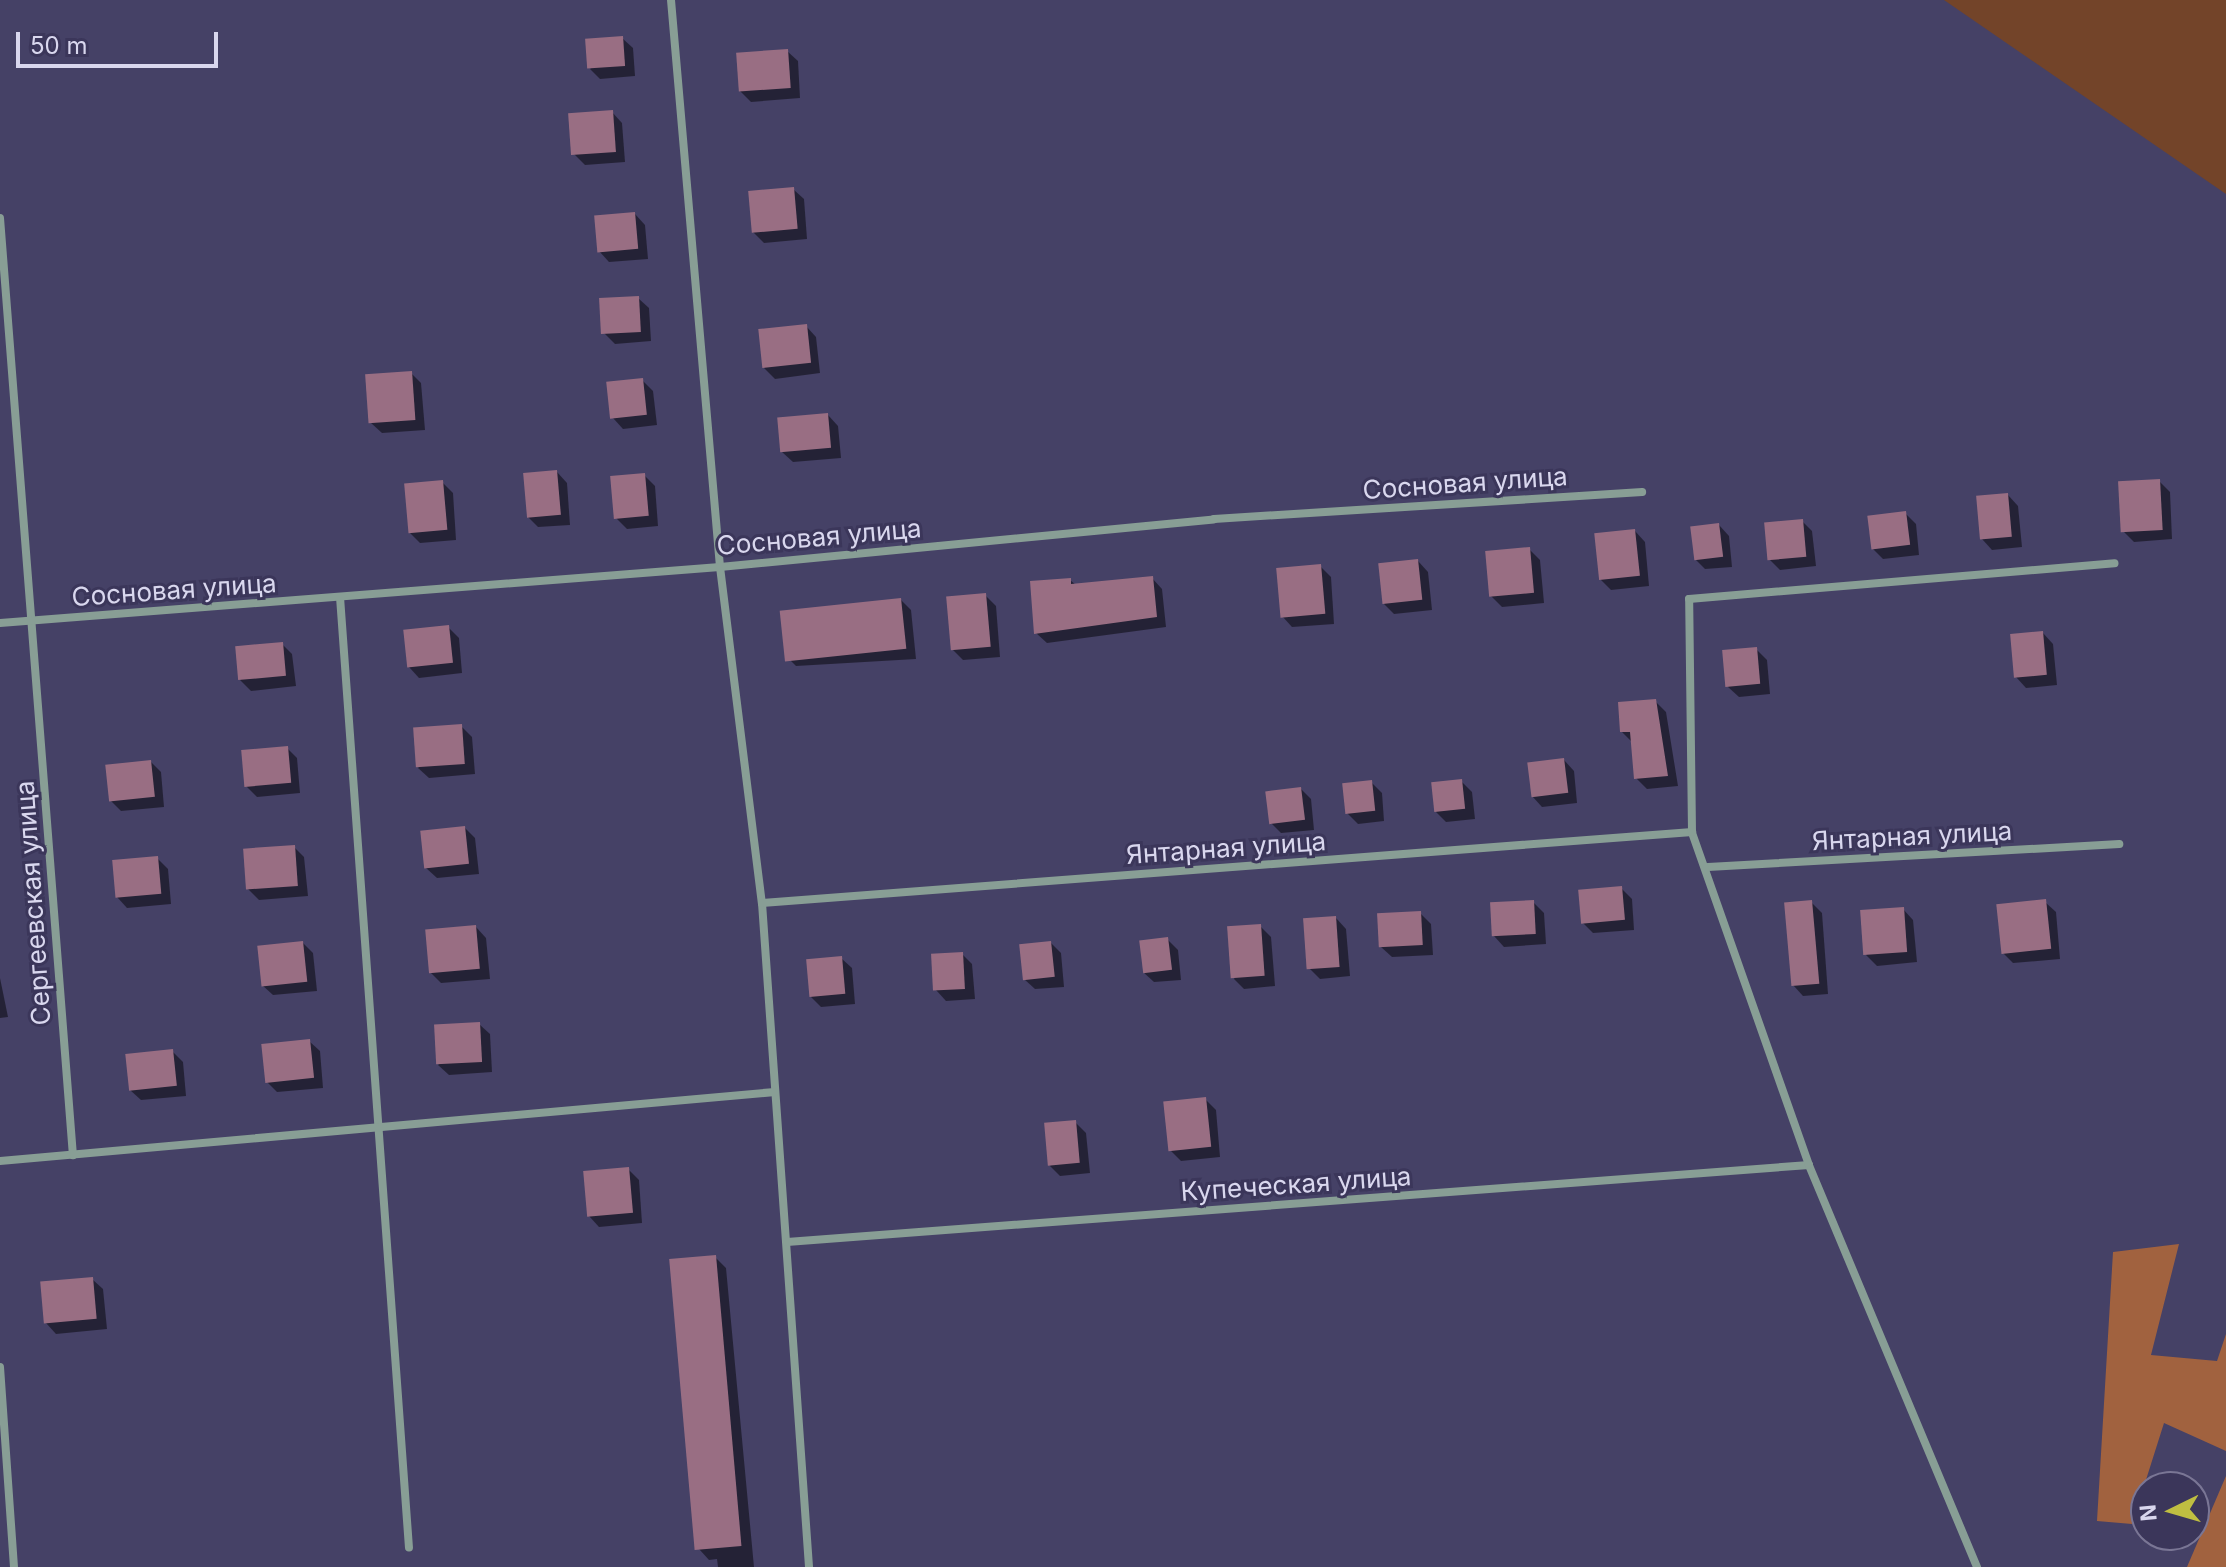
<!DOCTYPE html>
<html>
<head>
<meta charset="utf-8">
<style>
  body { margin:0 }
  #map { position:relative; width:2226px; height:1567px; overflow:hidden; background:#454166; font-family:Inter,sans-serif }
  div>[style] { position:absolute }
  .green>* { inset:0; background:#734429 }
  .forest>* { inset:0; background:#a1623f }
  .shadow>* { inset:0; background:#0007 }
  .building>* { inset:0; background:#996e83; transform-origin:0 0 }
  .street>* { height:8px; margin:-4px; padding:0 4px; transform-origin:4px; border-radius:4px; background:#889e95 }
  span { translate:-50% -50%; white-space:nowrap; text-align:center; line-height:1.15; -webkit-text-stroke:6px #3b365a; paint-order:stroke }
  .street-label { font-size:26px; color:#d9d7ee }
  .north { position:absolute; left:2130px; top:1471px; width:80px; height:80px; box-sizing:border-box; background:#3b365a; border:2px solid #7a7695; border-radius:50%; rotate:265deg; font-size:22px; font-weight:700; line-height:32px; text-align:center; color:#d9d7ee }
  .north::after { content:''; display:block; margin:auto; width:28px; height:36px; background:#bfbe41; clip-path:polygon(50% 0,100% 100%,50% 72%,0 100%) }
  .scale { position:absolute; left:16px; top:32px; width:202px; height:36px; box-sizing:border-box; border:4px solid #d9d7ee; border-top:0; padding-left:10px; font-size:24px; line-height:28px; white-space:nowrap; color:#d9d7ee; -webkit-text-stroke:6px #3b365a; paint-order:stroke }
</style>
</head>
<body>
<div id="map">
  <div class="green">
    <div style="clip-path:polygon(1944px 0,2226px 0,2226px 194px)"></div>
  </div>
  <div class="forest">
    <div style="clip-path:polygon(2179px 1244px,2151px 1355px,2217px 1361px,2226px 1334px,2226px 1451px,2164px 1423px,2132px 1524px,2097px 1521px,2113px 1252px)"></div>
    <div style="clip-path:polygon(2226px 1476px,2226px 1567px,2187px 1567px)"></div>
  </div>
  <div class="shadow">
    <div style="clip-path:polygon(622px 38px,633px 48px,635px 76px,600px 79px,590px 69px)"></div>
    <div style="clip-path:polygon(787px 51px,798px 61px,800px 98px,751px 102px,740px 91px)"></div>
    <div style="clip-path:polygon(612px 112px,622px 123px,625px 162px,585px 165px,574px 154px)"></div>
    <div style="clip-path:polygon(793px 189px,804px 199px,807px 239px,764px 243px,753px 232px)"></div>
    <div style="clip-path:polygon(635px 214px,645px 225px,648px 259px,609px 262px,599px 251px)"></div>
    <div style="clip-path:polygon(638px 298px,649px 308px,651px 341px,615px 344px,604px 333px)"></div>
    <div style="clip-path:polygon(806px 326px,816px 337px,820px 373px,775px 379px,764px 368px)"></div>
    <div style="clip-path:polygon(411px 373px,421px 383px,425px 430px,382px 433px,371px 423px)"></div>
    <div style="clip-path:polygon(642px 380px,653px 391px,657px 425px,623px 429px,613px 418px)"></div>
    <div style="clip-path:polygon(828px 415px,838px 426px,841px 458px,793px 462px,782px 452px)"></div>
    <div style="clip-path:polygon(557px 472px,567px 483px,570px 525px,538px 527px,528px 517px)"></div>
    <div style="clip-path:polygon(644px 475px,655px 486px,658px 526px,627px 529px,616px 518px)"></div>
    <div style="clip-path:polygon(2159px 481px,2170px 492px,2172px 539px,2134px 542px,2123px 531px)"></div>
    <div style="clip-path:polygon(442px 482px,453px 493px,456px 540px,420px 543px,409px 532px)"></div>
    <div style="clip-path:polygon(2008px 495px,2018px 506px,2022px 547px,1992px 550px,1982px 539px)"></div>
    <div style="clip-path:polygon(1905px 513px,1916px 524px,1919px 555px,1883px 559px,1872px 548px)"></div>
    <div style="clip-path:polygon(1802px 521px,1812px 531px,1816px 566px,1780px 570px,1769px 559px)"></div>
    <div style="clip-path:polygon(1719px 525px,1729px 536px,1732px 567px,1705px 569px,1695px 559px)"></div>
    <div style="clip-path:polygon(1635px 531px,1645px 542px,1649px 586px,1611px 590px,1600px 579px)"></div>
    <div style="clip-path:polygon(1529px 549px,1540px 560px,1544px 603px,1502px 607px,1491px 596px)"></div>
    <div style="clip-path:polygon(1418px 561px,1428px 572px,1432px 610px,1394px 614px,1384px 604px)"></div>
    <div style="clip-path:polygon(1320px 566px,1331px 577px,1334px 624px,1292px 627px,1282px 616px)"></div>
    <div style="clip-path:polygon(1152px 578px,1162px 589px,1166px 627px,1047px 643px,1036px 633px,1070px 580px,1076px 585px)"></div>
    <div style="clip-path:polygon(985px 595px,996px 606px,1000px 657px,963px 660px,953px 650px)"></div>
    <div style="clip-path:polygon(901px 600px,911px 610px,916px 659px,796px 666px,785px 655px)"></div>
    <div style="clip-path:polygon(448px 627px,459px 638px,462px 673px,419px 678px,409px 667px)"></div>
    <div style="clip-path:polygon(2043px 633px,2053px 644px,2057px 685px,2026px 688px,2016px 677px)"></div>
    <div style="clip-path:polygon(282px 644px,292px 654px,296px 686px,251px 691px,240px 680px)"></div>
    <div style="clip-path:polygon(1756px 649px,1767px 660px,1770px 694px,1739px 697px,1728px 687px)"></div>
    <div style="clip-path:polygon(1655px 701px,1666px 712px,1678px 786px,1647px 789px,1636px 778px,1633px 743px,1622px 732px)"></div>
    <div style="clip-path:polygon(461px 726px,472px 737px,475px 774px,429px 778px,418px 768px)"></div>
    <div style="clip-path:polygon(287px 748px,297px 758px,300px 793px,257px 797px,246px 786px)"></div>
    <div style="clip-path:polygon(1564px 760px,1574px 771px,1577px 803px,1542px 807px,1532px 796px)"></div>
    <div style="clip-path:polygon(151px 762px,161px 772px,164px 807px,121px 811px,110px 800px)"></div>
    <div style="clip-path:polygon(1461px 781px,1472px 792px,1475px 819px,1446px 822px,1436px 812px)"></div>
    <div style="clip-path:polygon(1371px 782px,1382px 793px,1384px 821px,1358px 824px,1347px 813px)"></div>
    <div style="clip-path:polygon(1301px 789px,1311px 799px,1314px 830px,1281px 833px,1270px 822px)"></div>
    <div style="clip-path:polygon(465px 828px,475px 838px,479px 874px,437px 878px,426px 868px)"></div>
    <div style="clip-path:polygon(294px 847px,304px 857px,308px 896px,259px 900px,248px 889px)"></div>
    <div style="clip-path:polygon(157px 858px,168px 869px,171px 904px,127px 908px,117px 897px)"></div>
    <div style="clip-path:polygon(1621px 888px,1632px 899px,1634px 930px,1593px 933px,1582px 922px)"></div>
    <div style="clip-path:polygon(1533px 902px,1544px 913px,1546px 944px,1504px 947px,1494px 936px)"></div>
    <div style="clip-path:polygon(1811px 902px,1822px 913px,1828px 994px,1803px 996px,1793px 985px)"></div>
    <div style="clip-path:polygon(2045px 902px,2056px 912px,2060px 959px,2013px 963px,2003px 953px)"></div>
    <div style="clip-path:polygon(1903px 909px,1913px 920px,1917px 962px,1877px 966px,1866px 955px)"></div>
    <div style="clip-path:polygon(1420px 913px,1431px 924px,1433px 955px,1392px 957px,1381px 947px)"></div>
    <div style="clip-path:polygon(1336px 918px,1346px 929px,1350px 976px,1320px 979px,1309px 968px)"></div>
    <div style="clip-path:polygon(1260px 926px,1271px 937px,1275px 986px,1244px 989px,1234px 979px)"></div>
    <div style="clip-path:polygon(476px 927px,486px 938px,490px 979px,441px 983px,430px 972px)"></div>
    <div style="clip-path:polygon(1168px 940px,1178px 950px,1181px 980px,1154px 982px,1143px 972px)"></div>
    <div style="clip-path:polygon(303px 943px,313px 953px,317px 991px,273px 995px,262px 985px)"></div>
    <div style="clip-path:polygon(1051px 943px,1061px 953px,1064px 987px,1035px 989px,1024px 979px)"></div>
    <div style="clip-path:polygon(962px 954px,972px 964px,975px 999px,946px 1001px,936px 990px)"></div>
    <div style="clip-path:polygon(841px 958px,852px 968px,855px 1004px,821px 1007px,811px 997px)"></div>
    <div style="clip-path:polygon(0 978px,8px 1017px,0 1018px)"></div>
    <div style="clip-path:polygon(479px 1024px,490px 1034px,492px 1072px,449px 1075px,438px 1065px)"></div>
    <div style="clip-path:polygon(309px 1041px,320px 1051px,323px 1088px,277px 1092px,266px 1081px)"></div>
    <div style="clip-path:polygon(172px 1051px,183px 1062px,186px 1096px,141px 1100px,130px 1090px)"></div>
    <div style="clip-path:polygon(1205px 1099px,1216px 1110px,1220px 1157px,1181px 1161px,1171px 1151px)"></div>
    <div style="clip-path:polygon(1075px 1122px,1086px 1133px,1090px 1173px,1060px 1176px,1050px 1166px)"></div>
    <div style="clip-path:polygon(628px 1169px,639px 1180px,642px 1223px,599px 1227px,589px 1216px)"></div>
    <div style="clip-path:polygon(715px 1257px,726px 1268px,754px 1567px,718px 1567px,717px 1559px,709px 1560px,699px 1549px)"></div>
    <div style="clip-path:polygon(92px 1279px,103px 1289px,107px 1329px,56px 1334px,46px 1323px)"></div>
  </div>
  <div class="building">
    <div style="left:623px;top:36px;width:30px;height:38px;rotate:86deg"></div>
    <div style="left:788px;top:49px;width:39px;height:52px;rotate:86deg"></div>
    <div style="left:613px;top:110px;width:42px;height:45px;rotate:86deg"></div>
    <div style="left:794px;top:187px;width:42px;height:46px;rotate:85deg"></div>
    <div style="left:635px;top:212px;width:37px;height:41px;rotate:85deg"></div>
    <div style="left:639px;top:296px;width:36px;height:40px;rotate:87deg"></div>
    <div style="left:807px;top:324px;width:39px;height:49px;rotate:84deg"></div>
    <div style="left:412px;top:371px;width:49px;height:47px;rotate:86deg"></div>
    <div style="left:643px;top:378px;width:37px;height:37px;rotate:84deg"></div>
    <div style="left:828px;top:413px;width:35px;height:51px;rotate:85deg"></div>
    <div style="left:557px;top:470px;width:45px;height:34px;rotate:85deg"></div>
    <div style="left:645px;top:473px;width:43px;height:35px;rotate:85deg"></div>
    <div style="left:2160px;top:479px;width:51px;height:42px;rotate:87deg"></div>
    <div style="left:443px;top:480px;width:50px;height:39px;rotate:85deg"></div>
    <div style="left:2008px;top:493px;width:44px;height:32px;rotate:85deg"></div>
    <div style="left:1906px;top:511px;width:34px;height:39px;rotate:83deg"></div>
    <div style="left:1803px;top:519px;width:38px;height:39px;rotate:85deg"></div>
    <div style="left:1719px;top:523px;width:34px;height:29px;rotate:83deg"></div>
    <div style="left:1635px;top:529px;width:47px;height:41px;rotate:84deg"></div>
    <div style="left:1530px;top:547px;width:46px;height:45px;rotate:85deg"></div>
    <div style="left:1418px;top:559px;width:41px;height:40px;rotate:84deg"></div>
    <div style="left:1321px;top:564px;width:50px;height:45px;rotate:85deg"></div>
    <div style="clip-path:polygon(1153px 576px,1157px 617px,1034px 634px,1030px 581px,1071px 578px,1071px 584px)"></div>
    <div style="left:986px;top:593px;width:54px;height:40px;rotate:85deg"></div>
    <div style="left:901px;top:598px;width:51px;height:122px;rotate:84deg"></div>
    <div style="left:449px;top:625px;width:38px;height:46px;rotate:84deg"></div>
    <div style="left:2043px;top:631px;width:44px;height:33px;rotate:85deg"></div>
    <div style="left:283px;top:642px;width:34px;height:48px;rotate:85deg"></div>
    <div style="left:1757px;top:647px;width:37px;height:35px;rotate:85deg"></div>
    <div style="clip-path:polygon(1656px 699px,1668px 776px,1634px 779px,1630px 732px,1620px 732px,1618px 702px)"></div>
    <div style="left:462px;top:724px;width:40px;height:49px;rotate:86deg"></div>
    <div style="left:288px;top:746px;width:37px;height:47px;rotate:85deg"></div>
    <div style="left:1564px;top:758px;width:35px;height:37px;rotate:83deg"></div>
    <div style="left:151px;top:760px;width:37px;height:46px;rotate:84deg"></div>
    <div style="left:1462px;top:779px;width:30px;height:31px;rotate:84deg"></div>
    <div style="left:1372px;top:780px;width:31px;height:30px;rotate:84deg"></div>
    <div style="left:1301px;top:787px;width:33px;height:36px;rotate:83deg"></div>
    <div style="left:465px;top:826px;width:38px;height:45px;rotate:84deg"></div>
    <div style="left:295px;top:845px;width:41px;height:52px;rotate:86deg"></div>
    <div style="left:158px;top:856px;width:38px;height:46px;rotate:85deg"></div>
    <div style="left:1622px;top:886px;width:34px;height:44px;rotate:85deg"></div>
    <div style="left:2046px;top:899px;width:50px;height:50px;rotate:84deg"></div>
    <div style="left:1534px;top:900px;width:34px;height:44px;rotate:87deg"></div>
    <div style="left:1812px;top:900px;width:84px;height:28px;rotate:85deg"></div>
    <div style="left:1904px;top:907px;width:45px;height:44px;rotate:86deg"></div>
    <div style="left:1421px;top:911px;width:34px;height:44px;rotate:87deg"></div>
    <div style="left:1336px;top:916px;width:51px;height:33px;rotate:86deg"></div>
    <div style="left:1261px;top:924px;width:52px;height:34px;rotate:86deg"></div>
    <div style="left:476px;top:925px;width:44px;height:51px;rotate:85deg"></div>
    <div style="left:1168px;top:937px;width:33px;height:29px;rotate:83deg"></div>
    <div style="left:303px;top:941px;width:41px;height:46px;rotate:84deg"></div>
    <div style="left:1051px;top:941px;width:36px;height:32px;rotate:84deg"></div>
    <div style="left:963px;top:952px;width:37px;height:32px;rotate:87deg"></div>
    <div style="left:842px;top:956px;width:38px;height:36px;rotate:85deg"></div>
    <div style="left:480px;top:1022px;width:40px;height:46px;rotate:87deg"></div>
    <div style="left:310px;top:1039px;width:39px;height:49px;rotate:84deg"></div>
    <div style="left:173px;top:1049px;width:37px;height:48px;rotate:84deg"></div>
    <div style="left:1206px;top:1097px;width:50px;height:43px;rotate:84deg"></div>
    <div style="left:1076px;top:1120px;width:43px;height:32px;rotate:85deg"></div>
    <div style="left:629px;top:1167px;width:46px;height:46px;rotate:85deg"></div>
    <div style="left:716px;top:1255px;width:292px;height:47px;rotate:85deg"></div>
    <div style="left:93px;top:1277px;width:42px;height:53px;rotate:85deg"></div>
  </div>
  <div class="street">
    <div style="left:671px;top:0;width:569px;rotate:85.06deg"></div>
    <div style="left:720px;top:567px;width:339px;rotate:82.9deg"></div>
    <div style="left:762px;top:903px;width:666px;rotate:85.95deg"></div>
    <div style="left:0;top:218px;width:940px;rotate:85.55deg"></div>
    <div style="left:340px;top:597px;width:953px;rotate:85.85deg"></div>
    <div style="left:0;top:623px;width:722px;rotate:-4.45deg"></div>
    <div style="left:720px;top:567px;width:496px;rotate:-5.5deg"></div>
    <div style="left:1214px;top:519px;width:429px;rotate:-3.6deg"></div>
    <div style="left:1708px;top:867px;width:412px;rotate:-3.2deg"></div>
    <div style="left:762px;top:903px;width:933px;rotate:-4.37deg"></div>
    <div style="left:0;top:1161px;width:778px;rotate:-5.09deg"></div>
    <div style="left:787px;top:1242px;width:1025px;rotate:-4.31deg"></div>
    <div style="left:0;top:1367px;width:200px;rotate:86deg"></div>
    <div style="left:1977px;top:1567px;width:436px;rotate:-112.7deg"></div>
    <div style="left:1809px;top:1165px;width:353px;rotate:-109.4deg"></div>
    <div style="left:1692px;top:832px;width:233px;rotate:-90.7deg"></div>
    <div style="left:1689px;top:599px;width:427px;rotate:-4.8deg"></div>
  </div>
  <div class="street-label">
    <span style="left:1465px;top:483px;rotate:-4deg">Сосновая улица</span>
    <span style="left:819px;top:537px;rotate:-5deg">Сосновая улица</span>
    <span style="left:174px;top:590px;rotate:-4deg">Сосновая улица</span>
    <span style="left:1912px;top:836px;rotate:-3deg">Янтарная улица</span>
    <span style="left:1226px;top:848px;rotate:-4deg">Янтарная улица</span>
    <span style="left:33px;top:903px;rotate:-94deg">Сергеевская улица</span>
    <span style="left:1296px;top:1184px;rotate:-4deg">Купеческая улица</span>
  </div>
  <div class="north">N</div>
  <div class="scale">50 m</div>
</div>
</body>
</html>
